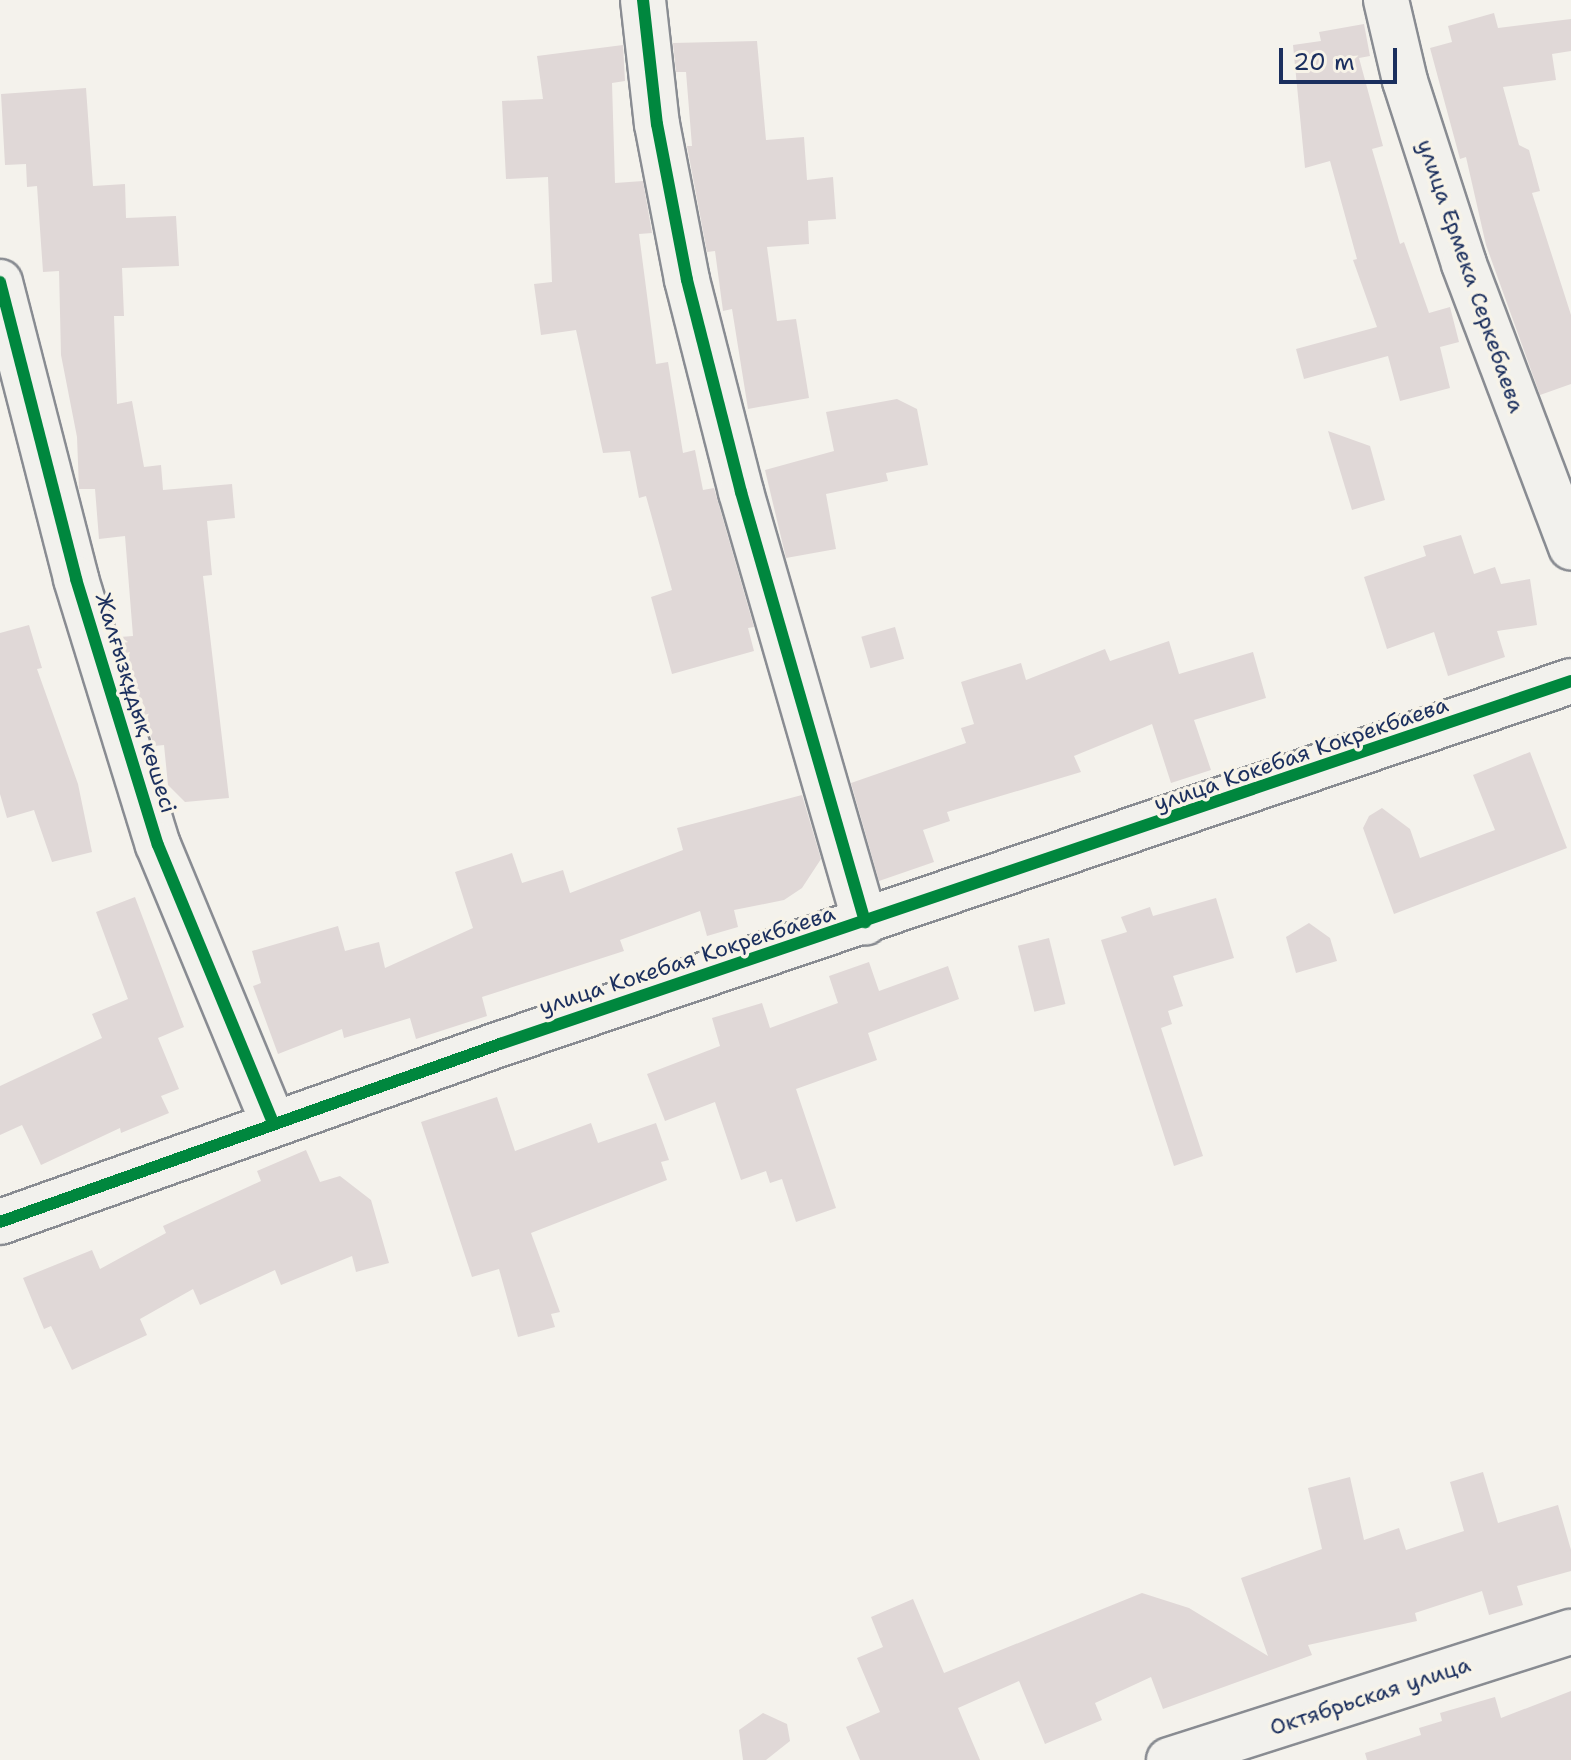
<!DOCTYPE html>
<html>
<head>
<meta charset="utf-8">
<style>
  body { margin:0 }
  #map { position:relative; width:1571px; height:1760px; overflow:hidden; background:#f4f2ec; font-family:"Shantell Sans",sans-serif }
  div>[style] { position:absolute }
  .building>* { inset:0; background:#e0d8d7; transform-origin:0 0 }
  .roads { filter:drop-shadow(2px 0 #898c92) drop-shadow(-2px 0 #898c92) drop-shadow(0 2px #898c92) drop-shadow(0 -2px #898c92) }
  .minor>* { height:44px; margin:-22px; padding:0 22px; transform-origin:22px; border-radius:22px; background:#f2f1ed }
  .cycleway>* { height:12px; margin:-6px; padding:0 6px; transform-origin:6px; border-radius:6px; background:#00873e }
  span { translate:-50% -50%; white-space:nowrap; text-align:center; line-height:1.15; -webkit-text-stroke:7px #f7f3e8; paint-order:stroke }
  .street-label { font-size:22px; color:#1b2f5e }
  .scale { position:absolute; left:1279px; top:48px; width:118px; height:36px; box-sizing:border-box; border:4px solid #1b2f5e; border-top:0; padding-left:10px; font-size:24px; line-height:28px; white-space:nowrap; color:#1b2f5e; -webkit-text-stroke:6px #f7f3e8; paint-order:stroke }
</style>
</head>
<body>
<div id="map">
  <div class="building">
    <div style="clip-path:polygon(1494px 13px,1498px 28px,1571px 19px,1571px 51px,1552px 54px,1556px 80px,1503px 87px,1519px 145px,1529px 150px,1540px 191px,1532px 193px,1571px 315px,1571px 384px,1540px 395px,1486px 245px,1466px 157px,1460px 159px,1430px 48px,1452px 42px,1448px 26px)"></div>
    <div style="clip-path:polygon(1364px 24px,1370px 56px,1359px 58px,1383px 146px,1372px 149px,1400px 244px,1404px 242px,1429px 313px,1450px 307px,1459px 342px,1440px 347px,1450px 388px,1400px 401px,1388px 356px,1304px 379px,1296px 349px,1377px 327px,1353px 260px,1357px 259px,1330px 161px,1305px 168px,1293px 45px,1321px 41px,1319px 32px)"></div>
    <div style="clip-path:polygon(757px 41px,766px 140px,804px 137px,807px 180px,833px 177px,836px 219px,808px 221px,809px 244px,767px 247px,777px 321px,796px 319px,809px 398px,748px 409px,732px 309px,723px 311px,715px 251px,707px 252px,687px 146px,692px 146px,686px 72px,676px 72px,673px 43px)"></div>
    <div style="clip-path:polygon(623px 45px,625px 81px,612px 83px,615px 183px,643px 181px,652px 233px,639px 234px,656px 364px,668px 362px,683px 453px,695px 450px,703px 490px,714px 488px,754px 627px,748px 628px,754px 651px,672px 674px,651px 597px,672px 590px,646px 496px,639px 498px,630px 451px,603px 453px,576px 330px,541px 335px,534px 284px,552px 282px,548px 177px,506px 179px,502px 101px,543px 99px,537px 56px)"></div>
    <div style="clip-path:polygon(86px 88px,93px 186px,125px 184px,126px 218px,176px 216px,179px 266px,122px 268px,124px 316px,114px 316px,117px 404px,132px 401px,144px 467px,161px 465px,163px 490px,232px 484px,235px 518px,207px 521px,212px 575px,203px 576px,229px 798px,185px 802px,168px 785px,164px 745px,154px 746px,120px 637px,133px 636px,125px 536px,99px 539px,95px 489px,79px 489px,77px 437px,61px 355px,59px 271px,43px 272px,37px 186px,27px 187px,26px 164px,5px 165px,1px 94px)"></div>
    <div style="clip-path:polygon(897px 399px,917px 409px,928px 465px,886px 473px,888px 481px,826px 494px,836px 549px,786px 558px,765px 470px,834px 451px,826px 412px)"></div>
    <div style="clip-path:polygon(1328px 431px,1370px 446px,1385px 500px,1352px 510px)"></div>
    <div style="clip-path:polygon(1461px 535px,1474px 574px,1495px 567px,1501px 584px,1530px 579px,1537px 625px,1497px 631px,1505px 657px,1448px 676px,1434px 632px,1387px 649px,1364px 577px,1426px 556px,1423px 546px)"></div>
    <div style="clip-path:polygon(29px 625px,42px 668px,37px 669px,78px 784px,92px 852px,52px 862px,34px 810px,7px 818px,0 794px,0 633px)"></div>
    <div style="left:895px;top:627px;width:33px;height:35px;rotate:74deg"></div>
    <div style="clip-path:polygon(1169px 641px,1179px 674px,1253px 652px,1266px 698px,1194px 720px,1211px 770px,1171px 783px,1152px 724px,1074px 756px,1081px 772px,947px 812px,950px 821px,923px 830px,934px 862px,879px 881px,851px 783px,966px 743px,961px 728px,974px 724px,961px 682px,1021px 663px,1026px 680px,1105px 649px,1110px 661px)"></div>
    <div style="clip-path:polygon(1530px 752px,1567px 848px,1394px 914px,1363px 828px,1369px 816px,1382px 808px,1410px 829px,1420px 858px,1495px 830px,1473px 775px)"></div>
    <div style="clip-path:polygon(802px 795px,821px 859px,802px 888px,784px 900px,734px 910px,738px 927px,707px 936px,700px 911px,620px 940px,624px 951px,482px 997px,487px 1016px,416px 1039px,410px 1018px,344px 1038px,342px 1029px,278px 1054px,253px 986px,261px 983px,252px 951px,338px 926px,345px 951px,379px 942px,385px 968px,473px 928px,455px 872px,512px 853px,522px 883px,563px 870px,570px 893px,683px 850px,677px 828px)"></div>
    <div style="clip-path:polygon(135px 897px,184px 1027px,158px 1038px,179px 1089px,161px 1096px,169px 1113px,121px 1133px,120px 1128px,41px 1165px,22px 1125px,0 1135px,0 1086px,102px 1038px,92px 1014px,128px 999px,96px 912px)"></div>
    <div style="clip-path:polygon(1216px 898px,1234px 958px,1173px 976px,1183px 1006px,1168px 1011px,1172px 1024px,1161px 1028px,1203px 1156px,1174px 1166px,1101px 940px,1127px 932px,1121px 917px,1150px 907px,1153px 916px)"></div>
    <div style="clip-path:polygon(1309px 923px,1330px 938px,1337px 961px,1296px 973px,1286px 937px)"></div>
    <div style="left:1049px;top:938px;width:68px;height:32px;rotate:76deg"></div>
    <div style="clip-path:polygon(869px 962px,879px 991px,948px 966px,959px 999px,868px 1033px,877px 1060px,796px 1089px,836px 1208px,796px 1222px,782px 1179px,770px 1183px,766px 1171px,741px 1180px,715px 1102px,665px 1121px,647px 1074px,720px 1046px,712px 1018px,762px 1003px,770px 1028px,838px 1003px,829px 976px)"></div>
    <div style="clip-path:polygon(497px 1097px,515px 1151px,591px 1123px,598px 1143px,656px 1123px,669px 1160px,661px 1162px,667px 1180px,531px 1233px,560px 1312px,551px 1314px,555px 1327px,518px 1337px,499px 1269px,472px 1277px,421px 1122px)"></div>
    <div style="clip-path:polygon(306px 1150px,320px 1182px,340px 1176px,371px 1200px,389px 1263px,356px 1272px,352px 1256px,281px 1285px,275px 1270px,200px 1305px,193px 1289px,140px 1319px,147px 1335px,72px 1370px,51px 1326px,44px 1329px,23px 1278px,92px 1250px,100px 1269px,166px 1233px,163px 1226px,261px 1181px,257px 1171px)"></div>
    <div style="clip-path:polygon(1483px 1472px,1498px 1523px,1558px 1505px,1571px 1550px,1571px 1571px,1517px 1586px,1523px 1605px,1489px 1615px,1482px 1591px,1415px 1613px,1417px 1621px,1308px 1645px,1312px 1655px,1163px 1709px,1151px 1677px,1095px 1703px,1102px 1720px,1045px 1744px,1019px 1681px,958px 1708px,980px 1760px,860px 1760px,846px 1727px,880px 1712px,857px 1658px,883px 1647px,871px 1617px,913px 1599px,944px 1673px,1142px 1593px,1189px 1608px,1268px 1656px,1241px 1578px,1322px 1549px,1308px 1488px,1350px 1477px,1364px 1540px,1399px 1528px,1406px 1550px,1464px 1531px,1450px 1482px)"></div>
    <div style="clip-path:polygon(1571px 1691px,1571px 1760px,1367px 1760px,1365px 1753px,1421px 1735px,1419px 1728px,1442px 1721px,1440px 1713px,1495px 1697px,1501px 1718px)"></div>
    <div style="clip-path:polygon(763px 1713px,787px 1724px,790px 1741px,766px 1760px,743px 1760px,739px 1730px)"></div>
  </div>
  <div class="roads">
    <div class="minor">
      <div style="left:643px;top:0;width:125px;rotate:83.6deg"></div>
      <div style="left:657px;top:124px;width:159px;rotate:79.1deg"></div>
      <div style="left:687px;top:280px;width:219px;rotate:75.7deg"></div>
      <div style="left:741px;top:492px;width:448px;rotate:73.9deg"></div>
      <div style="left:1386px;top:0;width:83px;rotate:76.8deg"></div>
      <div style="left:1405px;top:81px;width:192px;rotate:72.1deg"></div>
      <div style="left:1464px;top:264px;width:303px;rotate:69.3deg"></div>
      <div style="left:0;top:282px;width:307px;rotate:75.6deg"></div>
      <div style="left:76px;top:579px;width:278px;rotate:72.9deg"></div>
      <div style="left:158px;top:845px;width:301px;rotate:67.5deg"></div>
      <div style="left:0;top:1222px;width:531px;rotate:-19.6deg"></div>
      <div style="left:500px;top:1044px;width:1131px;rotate:-18.72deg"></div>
      <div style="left:1169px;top:1760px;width:422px;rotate:-17.7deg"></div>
    </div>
  </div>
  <div class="cycleway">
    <div style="left:643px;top:0;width:125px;rotate:83.6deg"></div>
    <div style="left:657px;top:124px;width:159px;rotate:79.1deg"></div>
    <div style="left:687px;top:280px;width:219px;rotate:75.7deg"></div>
    <div style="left:741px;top:492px;width:448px;rotate:73.9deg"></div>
    <div style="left:0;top:282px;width:307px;rotate:75.6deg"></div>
    <div style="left:76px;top:579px;width:278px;rotate:72.9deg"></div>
    <div style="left:158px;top:845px;width:301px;rotate:67.5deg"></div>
    <div style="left:0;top:1222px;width:531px;rotate:-19.6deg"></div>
    <div style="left:500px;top:1044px;width:1131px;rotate:-18.72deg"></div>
  </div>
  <div class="street-label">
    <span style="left:1471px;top:276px;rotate:71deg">улица Ермека Серкебаева</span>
    <span style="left:136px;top:703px;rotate:73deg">Жалғызқұдық көшесі</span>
    <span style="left:1301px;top:754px;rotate:-19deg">улица Кокебая Кокрекбаева</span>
    <span style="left:687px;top:960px;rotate:-18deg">улица Кокебая Кокрекбаева</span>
    <span style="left:1370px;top:1696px;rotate:-18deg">Октябрьская улица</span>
  </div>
  <div class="scale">20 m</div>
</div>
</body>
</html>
